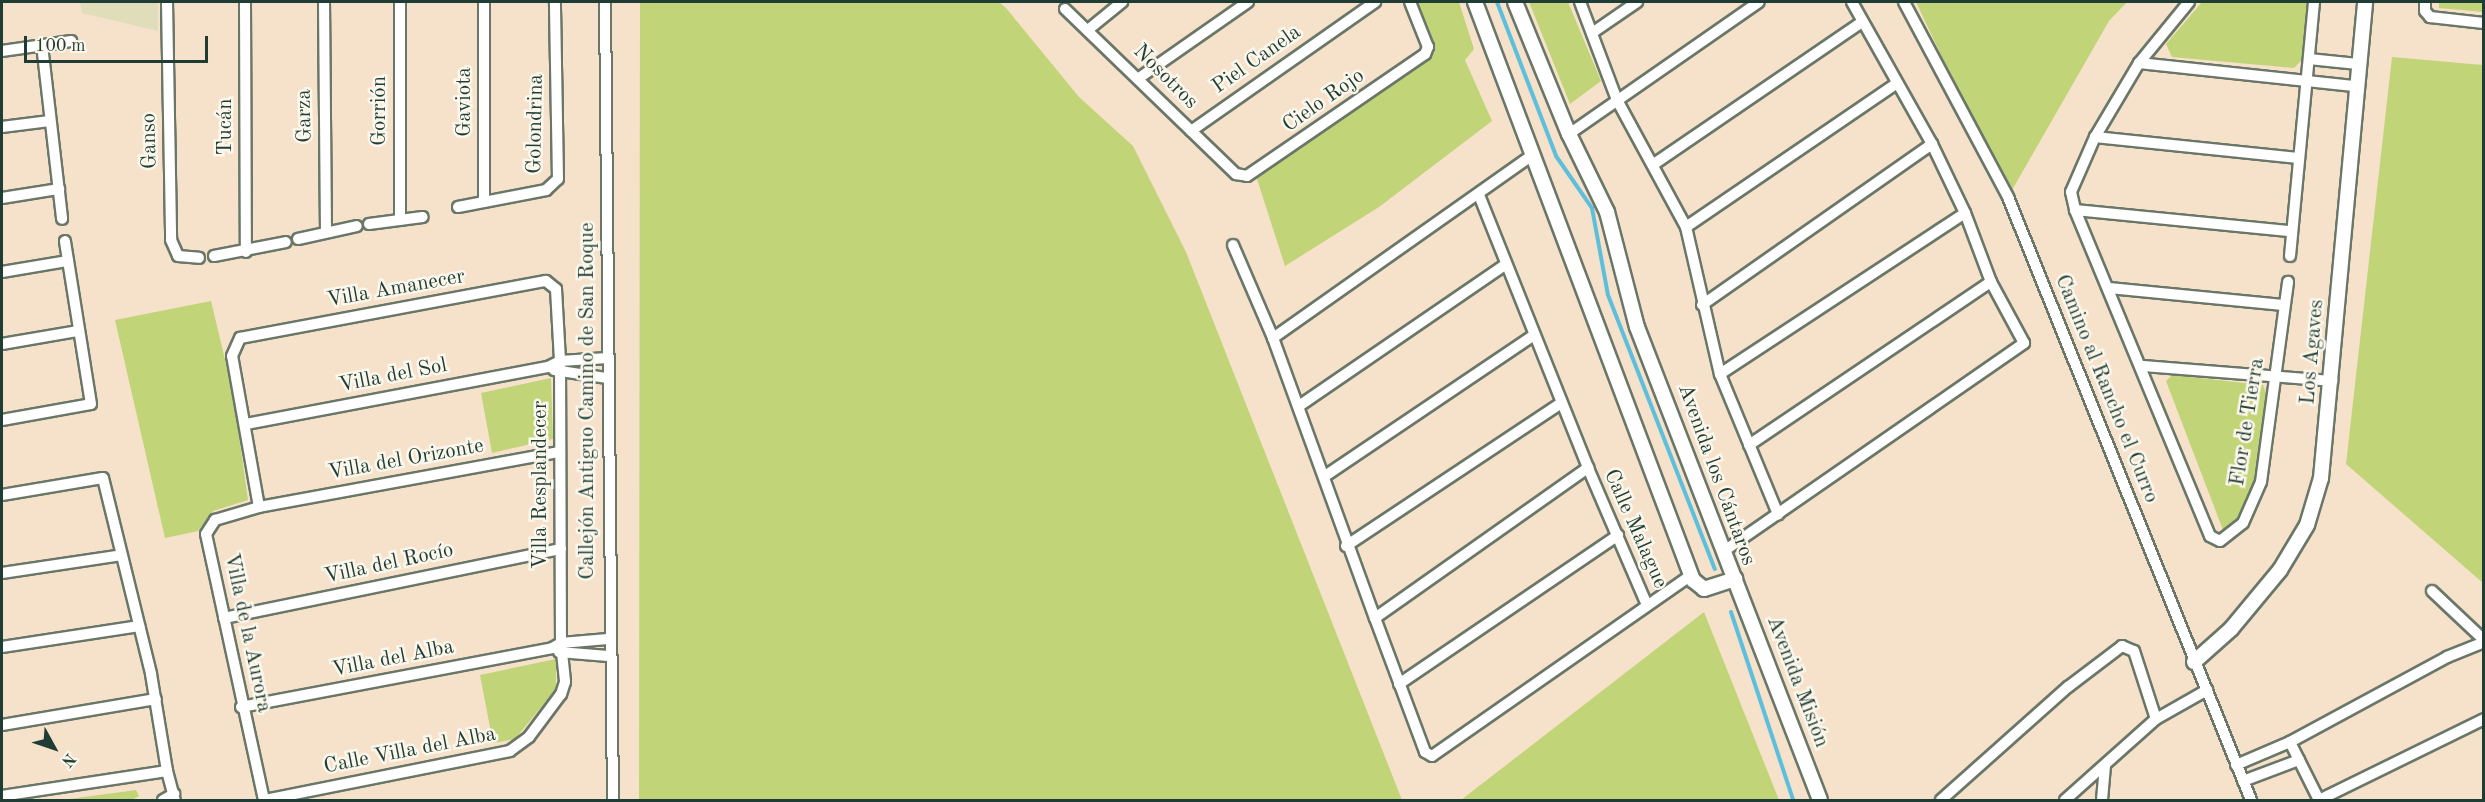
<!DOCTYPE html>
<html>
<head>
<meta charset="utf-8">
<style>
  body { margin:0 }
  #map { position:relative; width:2485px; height:802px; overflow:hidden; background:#f6e2ca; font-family:"Old Standard TT",serif }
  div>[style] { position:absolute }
  .built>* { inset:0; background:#e0ddbb }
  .green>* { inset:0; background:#c1d477 }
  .stream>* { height:4px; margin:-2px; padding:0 2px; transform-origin:2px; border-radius:2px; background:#5ebfdc }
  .roads { filter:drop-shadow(2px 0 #6a7768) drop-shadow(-2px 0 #6a7768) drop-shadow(0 2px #6a7768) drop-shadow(0 -2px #6a7768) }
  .minor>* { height:10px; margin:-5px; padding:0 5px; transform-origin:5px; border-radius:5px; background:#fff }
  .tertiary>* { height:14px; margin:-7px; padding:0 7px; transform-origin:7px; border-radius:7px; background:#fff }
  span { translate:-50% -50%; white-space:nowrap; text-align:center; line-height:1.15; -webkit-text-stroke:5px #fbf7ec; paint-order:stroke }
  .street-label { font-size:21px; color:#1f3d34 }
  .frame { position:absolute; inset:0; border:3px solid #1f3d34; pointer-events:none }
  .north { position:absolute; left:24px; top:718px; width:60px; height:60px; -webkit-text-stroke:4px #fbf7ec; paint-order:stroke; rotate:130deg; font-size:16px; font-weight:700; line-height:24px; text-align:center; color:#1f3d34 }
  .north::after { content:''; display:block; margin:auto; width:21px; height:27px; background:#1f3d34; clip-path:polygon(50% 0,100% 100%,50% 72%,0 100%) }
  .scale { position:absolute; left:24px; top:36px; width:184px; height:27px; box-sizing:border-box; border:3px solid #1f3d34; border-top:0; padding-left:8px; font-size:18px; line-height:21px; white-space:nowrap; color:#1f3d34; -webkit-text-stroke:4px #fbf7ec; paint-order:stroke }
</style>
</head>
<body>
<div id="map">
  <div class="built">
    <div style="clip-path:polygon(80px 2px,158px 2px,158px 31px,82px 13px)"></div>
  </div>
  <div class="green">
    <div style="clip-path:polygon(640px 2px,999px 2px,1006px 8px,1079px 97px,1133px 146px,1186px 252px,1402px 800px,639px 800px)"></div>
    <div style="clip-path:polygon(1418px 2px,1459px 2px,1474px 49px,1465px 60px,1492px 121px,1379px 207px,1285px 266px,1256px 176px,1435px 52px)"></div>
    <div style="clip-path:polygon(1529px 2px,1568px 2px,1601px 81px,1570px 104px)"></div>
    <div style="clip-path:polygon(1916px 2px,2127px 2px,2109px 21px,2008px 197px)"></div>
    <div style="clip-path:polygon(2202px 2px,2307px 2px,2302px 60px,2294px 68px,2172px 57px,2166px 44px)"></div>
    <div style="clip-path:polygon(2439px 2px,2483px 2px,2483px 12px,2439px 8px)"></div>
    <div style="clip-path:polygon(2392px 57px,2483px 65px,2483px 583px,2346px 464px)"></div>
    <div style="clip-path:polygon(211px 301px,233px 393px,248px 500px,213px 511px,198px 531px,165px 538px,115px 320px)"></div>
    <div style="clip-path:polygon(2172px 375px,2263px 385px,2266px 393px,2259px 465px,2249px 501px,2231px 531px,2223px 530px,2166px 381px)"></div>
    <div style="clip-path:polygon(551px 378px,553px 439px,492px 453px,481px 393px)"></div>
    <div style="clip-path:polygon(1704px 612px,1779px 800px,1461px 800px)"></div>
    <div style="clip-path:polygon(556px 659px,556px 689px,515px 739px,493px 743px,480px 675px)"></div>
    <div style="clip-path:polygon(136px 790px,139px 796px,132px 800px,62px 800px)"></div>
  </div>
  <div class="stream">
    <div style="left:1497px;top:2px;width:165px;rotate:69deg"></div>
    <div style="left:1556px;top:156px;width:63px;rotate:55.3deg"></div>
    <div style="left:1592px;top:208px;width:88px;rotate:79.6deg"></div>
    <div style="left:1608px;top:295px;width:294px;rotate:68.7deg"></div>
    <div style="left:1731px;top:612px;width:198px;rotate:71.7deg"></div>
  </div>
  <div class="roads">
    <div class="minor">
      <div style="left:167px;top:2px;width:238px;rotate:89deg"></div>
      <div style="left:171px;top:240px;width:17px;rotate:66deg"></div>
      <div style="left:178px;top:256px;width:21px;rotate:5deg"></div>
      <div style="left:245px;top:2px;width:250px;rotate:89.8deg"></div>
      <div style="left:324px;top:2px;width:229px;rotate:89.5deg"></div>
      <div style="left:400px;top:2px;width:218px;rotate:90deg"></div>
      <div style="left:605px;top:2px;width:798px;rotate:89.43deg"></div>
      <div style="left:1580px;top:2px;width:105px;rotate:69.3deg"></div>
      <div style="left:1617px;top:100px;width:145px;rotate:61.5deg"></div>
      <div style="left:1686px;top:227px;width:151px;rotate:77deg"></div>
      <div style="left:1720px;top:374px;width:152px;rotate:67.5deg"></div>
      <div style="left:1904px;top:2px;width:221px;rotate:61.9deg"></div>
      <div style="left:2008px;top:197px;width:650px;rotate:68.05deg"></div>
      <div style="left:2189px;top:2px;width:79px;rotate:129.3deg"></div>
      <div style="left:2139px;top:63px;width:86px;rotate:120.7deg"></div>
      <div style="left:2095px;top:137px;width:60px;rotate:113.6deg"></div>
      <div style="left:2071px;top:192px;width:18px;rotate:77deg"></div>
      <div style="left:2075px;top:210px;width:353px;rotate:67.5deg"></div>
      <div style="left:2210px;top:536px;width:11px;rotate:27deg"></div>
      <div style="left:2220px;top:541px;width:29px;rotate:-38deg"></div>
      <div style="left:2243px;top:523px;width:45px;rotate:-66.3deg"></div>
      <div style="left:2261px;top:482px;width:202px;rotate:-82.3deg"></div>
      <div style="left:2425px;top:2px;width:9px;rotate:90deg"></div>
      <div style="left:2425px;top:11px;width:8px;rotate:50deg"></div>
      <div style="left:2430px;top:17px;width:54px;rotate:6.3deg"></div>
      <div style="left:1065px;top:9px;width:238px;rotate:44deg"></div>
      <div style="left:1236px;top:174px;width:11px;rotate:10deg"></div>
      <div style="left:1247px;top:176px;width:216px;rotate:-34.4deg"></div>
      <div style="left:1425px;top:54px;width:8px;rotate:-67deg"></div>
      <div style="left:1428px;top:47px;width:48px;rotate:-111.8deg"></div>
      <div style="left:1089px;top:29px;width:43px;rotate:-39.3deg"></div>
      <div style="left:1592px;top:33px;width:55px;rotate:-34.6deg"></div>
      <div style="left:42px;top:45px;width:175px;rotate:83.4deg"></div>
      <div style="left:2px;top:51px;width:70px;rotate:-8.2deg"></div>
      <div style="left:2309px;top:59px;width:49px;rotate:5.8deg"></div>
      <div style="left:2139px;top:63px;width:218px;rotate:6.1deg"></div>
      <div style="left:1139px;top:78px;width:133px;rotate:-34.9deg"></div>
      <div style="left:2px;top:127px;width:48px;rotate:-7.1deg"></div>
      <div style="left:1191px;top:131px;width:225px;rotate:-35deg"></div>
      <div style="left:1569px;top:134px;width:231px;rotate:-34.8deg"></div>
      <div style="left:2095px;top:137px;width:204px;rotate:5.9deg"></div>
      <div style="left:1654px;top:164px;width:252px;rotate:-34.3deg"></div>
      <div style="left:1479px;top:195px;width:294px;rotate:68.2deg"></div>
      <div style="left:1588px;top:468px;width:149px;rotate:66.7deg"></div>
      <div style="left:2px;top:198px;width:58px;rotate:-9deg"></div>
      <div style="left:484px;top:202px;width:200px;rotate:-90deg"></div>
      <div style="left:458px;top:207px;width:90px;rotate:-10.9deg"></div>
      <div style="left:546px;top:190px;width:16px;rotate:-43deg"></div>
      <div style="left:558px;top:179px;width:177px;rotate:-91deg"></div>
      <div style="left:2075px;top:210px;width:217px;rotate:5.6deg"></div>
      <div style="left:369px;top:224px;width:54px;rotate:-7.4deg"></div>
      <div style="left:1686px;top:227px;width:255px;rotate:-34.3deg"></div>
      <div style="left:298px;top:239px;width:60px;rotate:-12.4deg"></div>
      <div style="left:1233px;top:245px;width:101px;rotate:66.7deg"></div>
      <div style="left:1273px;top:338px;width:298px;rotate:70deg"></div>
      <div style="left:1375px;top:618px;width:261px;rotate:-35.2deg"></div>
      <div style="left:214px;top:256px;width:73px;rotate:-11deg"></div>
      <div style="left:2290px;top:256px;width:255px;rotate:-84.6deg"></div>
      <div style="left:2px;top:272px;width:67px;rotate:-9.5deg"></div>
      <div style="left:2109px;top:288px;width:175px;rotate:5.6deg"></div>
      <div style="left:1702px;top:305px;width:281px;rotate:-35deg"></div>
      <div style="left:1932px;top:144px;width:163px;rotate:-119.4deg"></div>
      <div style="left:1273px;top:338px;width:316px;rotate:-35.2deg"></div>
      <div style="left:2px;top:344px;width:76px;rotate:-9.8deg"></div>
      <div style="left:2142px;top:366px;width:191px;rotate:4.5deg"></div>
      <div style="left:554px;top:370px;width:54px;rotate:8.6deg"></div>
      <div style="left:1720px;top:374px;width:293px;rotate:-33.3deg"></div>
      <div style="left:1965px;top:213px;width:76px;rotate:-115.6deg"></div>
      <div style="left:1299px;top:406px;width:251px;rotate:-34.4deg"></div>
      <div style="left:2px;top:420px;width:90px;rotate:-10.2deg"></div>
      <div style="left:91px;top:404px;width:165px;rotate:-99.1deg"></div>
      <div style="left:246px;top:424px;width:307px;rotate:-10.7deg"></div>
      <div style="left:548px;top:367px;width:13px;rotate:-27deg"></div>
      <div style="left:560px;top:361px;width:48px;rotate:-3.6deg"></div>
      <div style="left:1749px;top:445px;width:292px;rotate:-34deg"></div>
      <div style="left:1991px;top:282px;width:74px;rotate:-110.6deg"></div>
      <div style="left:1325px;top:476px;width:252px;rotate:-34deg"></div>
      <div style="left:2px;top:495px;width:102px;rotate:-9.6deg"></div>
      <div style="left:103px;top:478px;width:202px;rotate:76.2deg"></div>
      <div style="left:151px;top:674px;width:98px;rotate:80.6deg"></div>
      <div style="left:167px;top:771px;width:167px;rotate:171.4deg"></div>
      <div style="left:259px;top:507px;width:153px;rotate:-100.1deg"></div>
      <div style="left:232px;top:356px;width:20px;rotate:-66deg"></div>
      <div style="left:240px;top:338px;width:311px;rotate:-10.6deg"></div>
      <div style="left:546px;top:281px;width:13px;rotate:39deg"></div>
      <div style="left:556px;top:289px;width:72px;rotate:86.8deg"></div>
      <div style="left:560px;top:361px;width:282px;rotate:89.8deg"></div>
      <div style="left:561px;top:643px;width:39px;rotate:84deg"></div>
      <div style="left:565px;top:682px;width:13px;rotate:108deg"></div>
      <div style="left:561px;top:694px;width:54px;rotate:126.7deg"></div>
      <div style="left:529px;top:737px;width:24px;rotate:144deg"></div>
      <div style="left:510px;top:751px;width:251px;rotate:168.7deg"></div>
      <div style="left:1346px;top:546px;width:258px;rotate:-33.6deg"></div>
      <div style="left:1724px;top:551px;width:365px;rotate:-34.7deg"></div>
      <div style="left:2024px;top:343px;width:69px;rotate:-118.4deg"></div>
      <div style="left:2px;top:573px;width:121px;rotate:-8.5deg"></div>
      <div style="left:2432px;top:591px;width:71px;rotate:43.3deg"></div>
      <div style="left:224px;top:618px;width:344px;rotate:-11.6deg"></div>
      <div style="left:1375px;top:618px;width:143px;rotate:69.5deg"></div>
      <div style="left:1425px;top:752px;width:8px;rotate:30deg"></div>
      <div style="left:1432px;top:756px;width:316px;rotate:-34.9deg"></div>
      <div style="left:2px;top:647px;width:139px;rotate:-8.7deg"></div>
      <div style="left:559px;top:652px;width:49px;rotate:4.7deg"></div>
      <div style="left:1399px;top:684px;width:265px;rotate:-34.2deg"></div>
      <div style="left:241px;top:707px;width:317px;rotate:-10.7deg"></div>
      <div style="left:552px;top:648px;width:10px;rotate:-29deg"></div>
      <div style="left:561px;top:643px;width:47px;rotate:-4.9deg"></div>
      <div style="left:2px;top:725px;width:156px;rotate:-9.6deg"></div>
      <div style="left:2236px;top:765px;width:59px;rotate:-23.1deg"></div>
      <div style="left:167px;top:771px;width:30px;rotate:75deg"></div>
      <div style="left:2243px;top:781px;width:60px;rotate:-20.6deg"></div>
      <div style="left:163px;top:800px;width:13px;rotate:-29deg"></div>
      <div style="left:264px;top:800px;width:272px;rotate:-102.3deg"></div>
      <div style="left:206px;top:534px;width:17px;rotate:-57deg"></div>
      <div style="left:215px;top:520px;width:46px;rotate:-16.5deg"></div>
      <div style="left:259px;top:507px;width:306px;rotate:-10.4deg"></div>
      <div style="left:1941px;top:800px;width:170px;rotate:-41.7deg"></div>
      <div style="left:2068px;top:687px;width:68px;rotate:-37.2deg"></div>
      <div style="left:2122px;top:646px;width:13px;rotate:23deg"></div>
      <div style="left:2134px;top:651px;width:71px;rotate:72.1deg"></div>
      <div style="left:2065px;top:800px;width:122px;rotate:-41.7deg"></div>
      <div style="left:2156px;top:719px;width:59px;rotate:-29.6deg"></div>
      <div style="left:2102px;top:800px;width:34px;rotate:-85deg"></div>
      <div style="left:2319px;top:800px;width:65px;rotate:-116.6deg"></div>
      <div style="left:2290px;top:742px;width:179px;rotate:-28.4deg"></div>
      <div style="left:2447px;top:657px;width:40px;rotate:-22deg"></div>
      <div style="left:2319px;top:800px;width:184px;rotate:-26.1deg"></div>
    </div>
    <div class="tertiary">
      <div style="left:1475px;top:2px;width:618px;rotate:69.34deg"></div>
      <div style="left:1693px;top:580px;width:14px;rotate:39deg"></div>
      <div style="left:1704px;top:589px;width:33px;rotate:-18deg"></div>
      <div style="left:1515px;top:2px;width:143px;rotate:67.8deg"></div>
      <div style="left:1569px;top:134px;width:87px;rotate:64deg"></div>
      <div style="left:1607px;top:212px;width:119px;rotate:75.4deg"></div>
      <div style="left:1637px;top:327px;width:507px;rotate:68.85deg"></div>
      <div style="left:2194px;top:662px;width:50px;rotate:-41.7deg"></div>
      <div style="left:2231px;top:629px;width:77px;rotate:-50.3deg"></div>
      <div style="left:2280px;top:570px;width:52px;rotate:-59deg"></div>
      <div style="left:2307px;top:525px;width:49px;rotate:-73.4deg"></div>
      <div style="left:2321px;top:478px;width:478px;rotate:-84.7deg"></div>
    </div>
  </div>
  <div class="street-label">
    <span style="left:1257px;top:60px;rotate:-35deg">Piel Canela</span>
    <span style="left:1165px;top:77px;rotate:45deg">Nosotros</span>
    <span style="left:1324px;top:101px;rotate:-35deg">Cielo Rojo</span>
    <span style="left:465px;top:102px;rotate:-90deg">Gaviota</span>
    <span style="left:380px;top:111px;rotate:-90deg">Gorrión</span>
    <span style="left:305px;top:116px;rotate:-91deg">Garza</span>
    <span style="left:536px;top:124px;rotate:-89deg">Golondrina</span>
    <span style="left:226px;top:127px;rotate:-90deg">Tucán</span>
    <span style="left:150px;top:141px;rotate:-91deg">Ganso</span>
    <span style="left:396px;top:289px;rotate:-10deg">Villa Amanecer</span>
    <span style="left:2313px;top:352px;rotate:-85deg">Los Agaves</span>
    <span style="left:393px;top:376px;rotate:-11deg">Villa del Sol</span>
    <span style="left:2106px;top:389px;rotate:68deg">Camino al Rancho el Curro</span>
    <span style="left:588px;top:401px;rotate:-90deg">Callejón Antiguo Camino de San Roque</span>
    <span style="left:2248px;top:422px;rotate:-81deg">Flor de Tierra</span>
    <span style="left:406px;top:460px;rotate:-10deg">Villa del Orizonte</span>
    <span style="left:1716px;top:475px;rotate:70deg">Avenida los Cántaros</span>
    <span style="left:541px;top:485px;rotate:-90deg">Villa Resplandecer</span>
    <span style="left:1635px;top:529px;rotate:66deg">Calle Malague</span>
    <span style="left:389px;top:564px;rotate:-12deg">Villa del Rocío</span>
    <span style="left:247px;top:633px;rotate:78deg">Villa de la Aurora</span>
    <span style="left:393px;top:659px;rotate:-11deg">Villa del Alba</span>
    <span style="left:1797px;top:682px;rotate:69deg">Avenida Misión</span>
    <span style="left:410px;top:751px;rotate:-11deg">Calle Villa del Alba</span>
  </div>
  <div class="frame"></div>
  <div class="north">N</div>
  <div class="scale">100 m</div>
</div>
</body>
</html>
